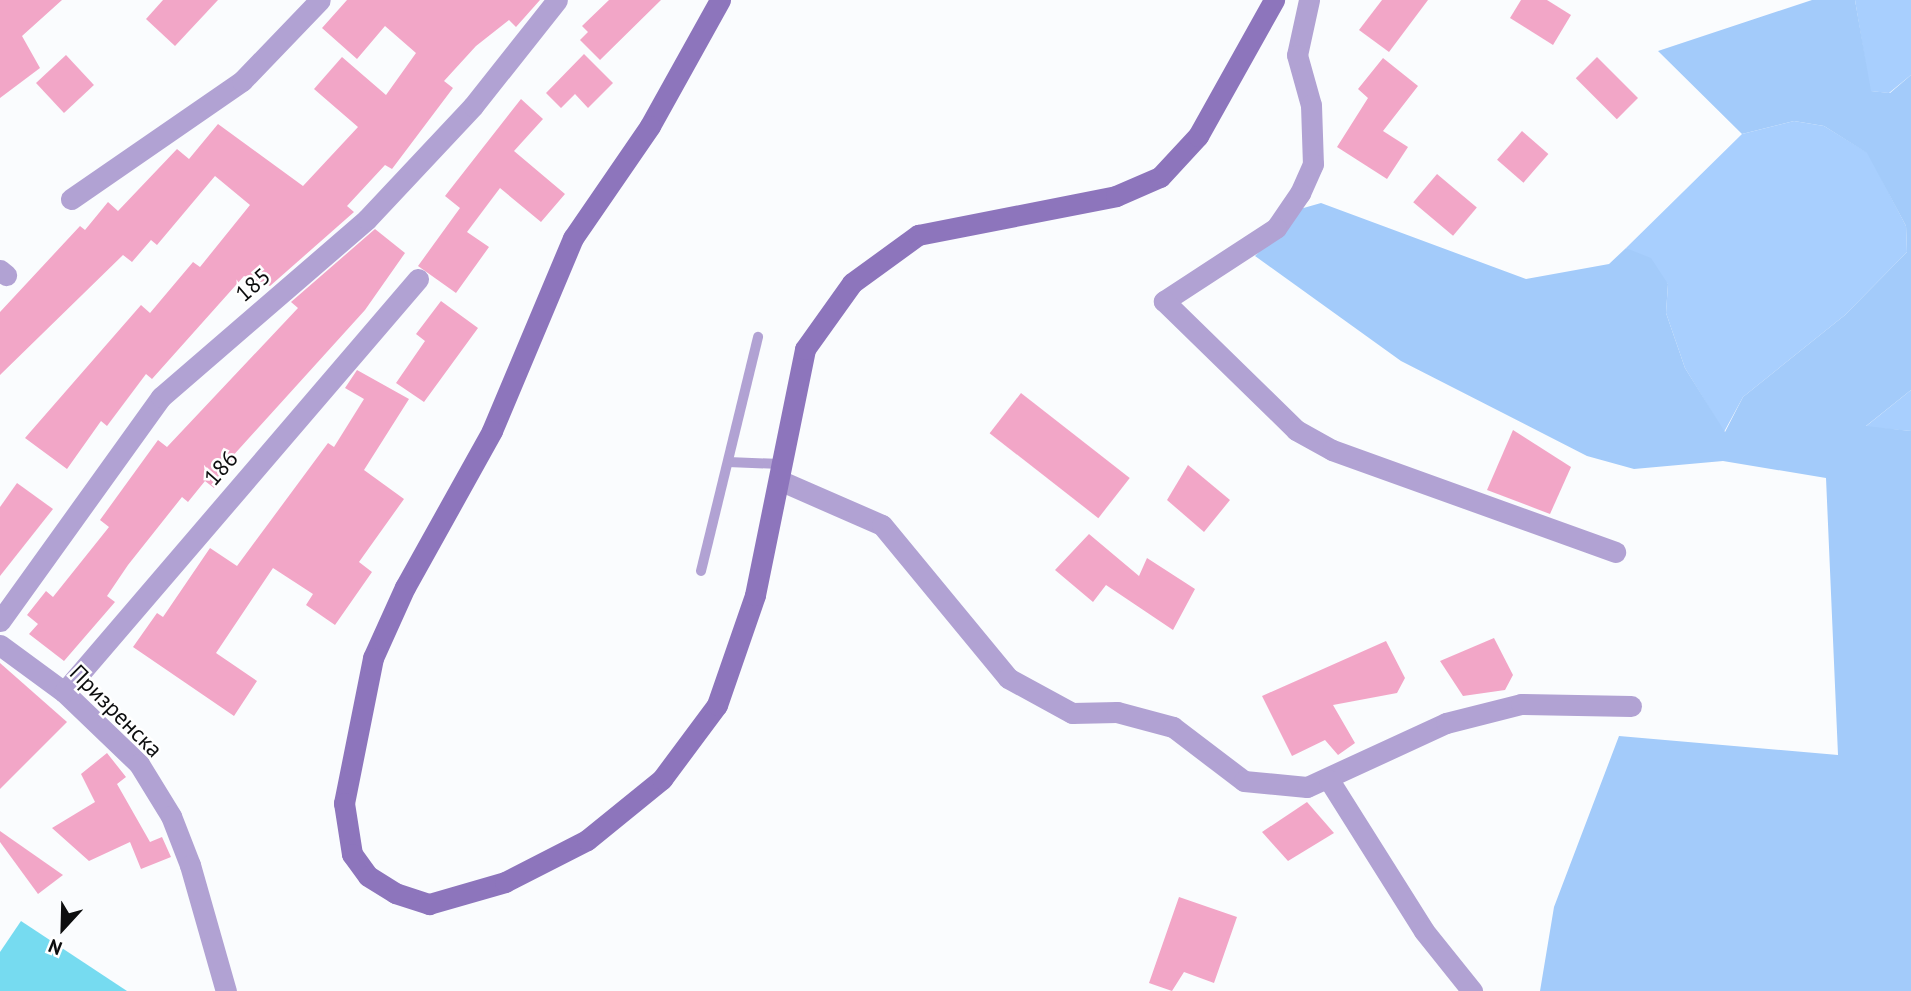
<!DOCTYPE html>
<html>
<head>
<meta charset="utf-8">
<style>
  body { margin:0 }
  #map { position:relative; width:1911px; height:991px; overflow:hidden; background:#fafcfe; font-family:"PT Sans",sans-serif }
  div>[style] { position:absolute }
  .green>* { inset:0; background:#a8cffe }
  .forest>* { inset:0; background:#a3cbfa }
  .water>* { inset:0; background:#76dbf0 }
  .building>* { inset:0; background:#f2a6c7; transform-origin:0 0 }
  .service>* { height:10px; margin:-5px; padding:0 5px; transform-origin:5px; border-radius:5px; background:#b1a2d3 }
  .minor>* { height:21px; margin:-10.5px; padding:0 10.5px; transform-origin:10.5px; border-radius:10.5px; background:#b1a2d3 }
  .secondary>* { height:21px; margin:-10.5px; padding:0 10.5px; transform-origin:10.5px; border-radius:10.5px; background:#8d75bc }
  span { translate:-50% -50%; white-space:nowrap; text-align:center; line-height:1.15; -webkit-text-stroke:5px #fff; paint-order:stroke }
  .street-label { font-size:23px; color:#0d0e0f }
  .north { position:absolute; left:28px; top:893px; width:70px; height:70px; -webkit-text-stroke:5px #fff; paint-order:stroke; rotate:202deg; font-size:19px; font-weight:700; line-height:28px; text-align:center; color:#0d0e0f }
  .north::after { content:''; display:block; margin:auto; width:24px; height:32px; background:#0d0e0f; clip-path:polygon(50% 0,100% 100%,50% 72%,0 100%) }
</style>
</head>
<body>
<div id="map">
  <div class="green">
    <div style="clip-path:polygon(1855px 0,1911px 0,1911px 75px,1889px 93px,1870px 91px)"></div>
    <div style="clip-path:polygon(1794px 121px,1824px 126px,1868px 153px,1906px 226px,1907px 252px,1845px 315px,1743px 397px,1724px 432px,1685px 368px,1666px 313px,1668px 284px,1626px 248px,1742px 134px)"></div>
    <div style="clip-path:polygon(1911px 390px,1911px 431px,1865px 427px)"></div>
  </div>
  <div class="forest">
    <div style="clip-path:polygon(1812px 0,1855px 0,1871px 91px,1890px 93px,1911px 75px,1911px 390px,1866px 426px,1911px 431px,1911px 991px,1540px 991px,1554px 907px,1619px 736px,1838px 755px,1826px 478px,1723px 461px,1634px 469px,1587px 456px,1401px 361px,1255px 256px,1300px 209px,1321px 203px,1526px 279px,1609px 264px,1626px 248px,1651px 258px,1668px 284px,1666px 313px,1685px 368px,1725px 432px,1743px 397px,1845px 315px,1907px 252px,1906px 226px,1867px 153px,1824px 126px,1794px 121px,1742px 134px,1658px 51px)"></div>
  </div>
  <div class="water">
    <div style="clip-path:polygon(21px 921px,127px 991px,0 991px,0 952px)"></div>
  </div>
  <div class="building">
    <div style="clip-path:polygon(0 0,62px 0,22px 36px,40px 68px,0 98px)"></div>
    <div style="clip-path:polygon(163px 0,218px 0,175px 46px,146px 19px)"></div>
    <div style="clip-path:polygon(347px 0,540px 0,516px 27px,509px 20px,476px 46px,444px 81px,453px 88px,392px 169px,385px 165px,347px 206px,354px 212px,270px 286px,244px 276px,152px 379px,146px 374px,107px 426px,101px 421px,67px 469px,25px 438px,141px 305px,150px 313px,193px 262px,200px 267px,250px 205px,215px 176px,157px 245px,151px 240px,132px 262px,123px 255px,0 375px,0 312px,80px 226px,85px 230px,108px 202px,118px 211px,177px 149px,189px 159px,218px 124px,303px 186px,358px 127px,314px 89px,342px 57px,386px 95px,416px 53px,385px 26px,357px 59px,322px 28px)"></div>
    <div style="clip-path:polygon(609px 0,661px 0,600px 60px,580px 40px,588px 32px,582px 26px)"></div>
    <div style="clip-path:polygon(1382px 0,1428px 0,1389px 52px,1359px 30px)"></div>
    <div style="clip-path:polygon(1521px 0,1547px 0,1571px 15px,1553px 45px,1510px 18px)"></div>
    <div style="clip-path:polygon(584px 54px,613px 83px,588px 108px,575px 94px,561px 108px,546px 93px)"></div>
    <div style="left:66px;top:55px;width:41px;height:41px;rotate:47deg"></div>
    <div style="left:1597px;top:57px;width:58px;height:30px;rotate:45deg"></div>
    <div style="clip-path:polygon(1383px 58px,1418px 86px,1383px 131px,1408px 147px,1387px 179px,1337px 147px,1368px 98px,1358px 89px)"></div>
    <div style="clip-path:polygon(521px 99px,543px 119px,514px 151px,565px 194px,541px 222px,500px 188px,467px 232px,489px 247px,456px 293px,418px 266px,460px 208px,445px 196px)"></div>
    <div style="left:1522px;top:131px;width:35px;height:38px;rotate:41deg"></div>
    <div style="left:1437px;top:174px;width:52px;height:37px;rotate:40deg"></div>
    <div style="clip-path:polygon(375px 229px,405px 253px,365px 310px,230px 459px,234px 462px,214px 488px,205px 481px,188px 502px,182px 497px,128px 565px,107px 596px,115px 602px,64px 661px,29px 634px,38px 624px,27px 615px,46px 591px,53px 597px,109px 527px,100px 520px,158px 440px,167px 447px,298px 308px,291px 302px)"></div>
    <div style="clip-path:polygon(441px 301px,478px 328px,424px 402px,396px 383px,425px 341px,416px 334px)"></div>
    <div style="clip-path:polygon(357px 370px,409px 399px,364px 470px,404px 499px,359px 562px,372px 572px,335px 625px,306px 605px,313px 594px,273px 568px,216px 653px,257px 681px,234px 716px,133px 647px,157px 613px,163px 617px,210px 548px,237px 566px,328px 443px,334px 447px,364px 399px,345px 388px)"></div>
    <div style="left:1021px;top:393px;width:138px;height:51px;rotate:38deg"></div>
    <div style="clip-path:polygon(1513px 430px,1571px 467px,1550px 514px,1487px 490px)"></div>
    <div style="clip-path:polygon(1188px 465px,1230px 500px,1204px 532px,1167px 500px)"></div>
    <div style="clip-path:polygon(17px 483px,53px 509px,0 576px,0 507px)"></div>
    <div style="clip-path:polygon(1089px 534px,1139px 576px,1147px 558px,1195px 589px,1173px 630px,1106px 585px,1093px 602px,1055px 570px)"></div>
    <div style="clip-path:polygon(1494px 638px,1513px 675px,1505px 690px,1463px 696px,1440px 661px)"></div>
    <div style="clip-path:polygon(1386px 641px,1405px 678px,1397px 693px,1333px 705px,1355px 743px,1338px 755px,1325px 740px,1292px 756px,1262px 696px)"></div>
    <div style="clip-path:polygon(0 663px,67px 722px,0 789px)"></div>
    <div style="clip-path:polygon(107px 753px,126px 777px,117px 784px,150px 842px,162px 837px,171px 857px,141px 869px,130px 842px,89px 861px,52px 828px,95px 802px,81px 774px)"></div>
    <div style="clip-path:polygon(1307px 802px,1334px 833px,1288px 861px,1262px 832px)"></div>
    <div style="clip-path:polygon(0 831px,63px 875px,38px 894px,0 842px)"></div>
    <div style="clip-path:polygon(1179px 897px,1237px 917px,1214px 983px,1184px 972px,1172px 991px,1149px 983px)"></div>
  </div>
  <div class="service">
    <div style="left:728px;top:462px;width:53px;rotate:2.2deg"></div>
    <div style="left:701px;top:571px;width:241px;rotate:-76.3deg"></div>
  </div>
  <div class="minor">
    <div style="left:1309px;top:0;width:56px;rotate:102.3deg"></div>
    <div style="left:1297px;top:55px;width:52px;rotate:74.4deg"></div>
    <div style="left:1311px;top:105px;width:59px;rotate:88.1deg"></div>
    <div style="left:1313px;top:164px;width:32px;rotate:114deg"></div>
    <div style="left:1300px;top:193px;width:42px;rotate:124.4deg"></div>
    <div style="left:1276px;top:228px;width:134px;rotate:146.9deg"></div>
    <div style="left:1164px;top:301px;width:185px;rotate:44.3deg"></div>
    <div style="left:1296px;top:430px;width:41px;rotate:29.1deg"></div>
    <div style="left:1332px;top:450px;width:301px;rotate:19.8deg"></div>
    <div style="left:71px;top:199px;width:208px;rotate:-34.6deg"></div>
    <div style="left:242px;top:81px;width:112px;rotate:-46.1deg"></div>
    <div style="left:0;top:270px;width:8px;rotate:40deg"></div>
    <div style="left:779px;top:480px;width:112px;rotate:23.6deg"></div>
    <div style="left:882px;top:525px;width:198px;rotate:50.5deg"></div>
    <div style="left:1008px;top:678px;width:73px;rotate:28.7deg"></div>
    <div style="left:1072px;top:713px;width:45px;rotate:-1.3deg"></div>
    <div style="left:1117px;top:712px;width:58px;rotate:15deg"></div>
    <div style="left:1173px;top:727px;width:89px;rotate:37.3deg"></div>
    <div style="left:1244px;top:781px;width:63px;rotate:5.4deg"></div>
    <div style="left:1307px;top:787px;width:153px;rotate:-24.7deg"></div>
    <div style="left:1446px;top:723px;width:77px;rotate:-14.2deg"></div>
    <div style="left:1521px;top:704px;width:110px;rotate:1deg"></div>
    <div style="left:0;top:621px;width:276px;rotate:-54.3deg"></div>
    <div style="left:161px;top:397px;width:272px;rotate:-40.8deg"></div>
    <div style="left:367px;top:219px;width:155px;rotate:-46.8deg"></div>
    <div style="left:473px;top:106px;width:135px;rotate:-51.6deg"></div>
    <div style="left:0;top:645px;width:79px;rotate:36.3deg"></div>
    <div style="left:64px;top:692px;width:104px;rotate:43.8deg"></div>
    <div style="left:139px;top:764px;width:61px;rotate:58.4deg"></div>
    <div style="left:171px;top:816px;width:53px;rotate:68.8deg"></div>
    <div style="left:190px;top:865px;width:131px;rotate:74.1deg"></div>
    <div style="left:64px;top:692px;width:544px;rotate:-49.4deg"></div>
    <div style="left:1329px;top:780px;width:178px;rotate:57.8deg"></div>
    <div style="left:1424px;top:931px;width:77px;rotate:51.3deg"></div>
  </div>
  <div class="secondary">
    <div style="left:720px;top:0;width:144px;rotate:119.1deg"></div>
    <div style="left:650px;top:126px;width:136px;rotate:124.5deg"></div>
    <div style="left:573px;top:238px;width:209px;rotate:112.8deg"></div>
    <div style="left:492px;top:431px;width:179px;rotate:119.1deg"></div>
    <div style="left:405px;top:587px;width:78px;rotate:114.3deg"></div>
    <div style="left:373px;top:658px;width:148px;rotate:101.3deg"></div>
    <div style="left:344px;top:803px;width:52px;rotate:81.1deg"></div>
    <div style="left:352px;top:854px;width:27px;rotate:54deg"></div>
    <div style="left:368px;top:876px;width:32px;rotate:32deg"></div>
    <div style="left:395px;top:893px;width:36px;rotate:18deg"></div>
    <div style="left:429px;top:904px;width:79px;rotate:-16.1deg"></div>
    <div style="left:505px;top:882px;width:92px;rotate:-27.1deg"></div>
    <div style="left:587px;top:840px;width:97px;rotate:-39.1deg"></div>
    <div style="left:662px;top:779px;width:92px;rotate:-53.4deg"></div>
    <div style="left:717px;top:705px;width:116px;rotate:-70.9deg"></div>
    <div style="left:755px;top:595px;width:251px;rotate:-78.5deg"></div>
    <div style="left:805px;top:349px;width:81px;rotate:-54.5deg"></div>
    <div style="left:852px;top:283px;width:82px;rotate:-36deg"></div>
    <div style="left:918px;top:235px;width:202px;rotate:-11.1deg"></div>
    <div style="left:1116px;top:196px;width:48px;rotate:-23.4deg"></div>
    <div style="left:1160px;top:177px;width:56px;rotate:-47.2deg"></div>
    <div style="left:1198px;top:136px;width:156px;rotate:-60.8deg"></div>
  </div>
  <div class="street-label">
    <span style="left:253px;top:285px;rotate:-41deg">185</span>
    <span style="left:221px;top:468px;rotate:-49deg">186</span>
    <span style="left:116px;top:711px;rotate:45deg">Призренска</span>
  </div>
  <div class="north">N</div>
</div>
</body>
</html>
